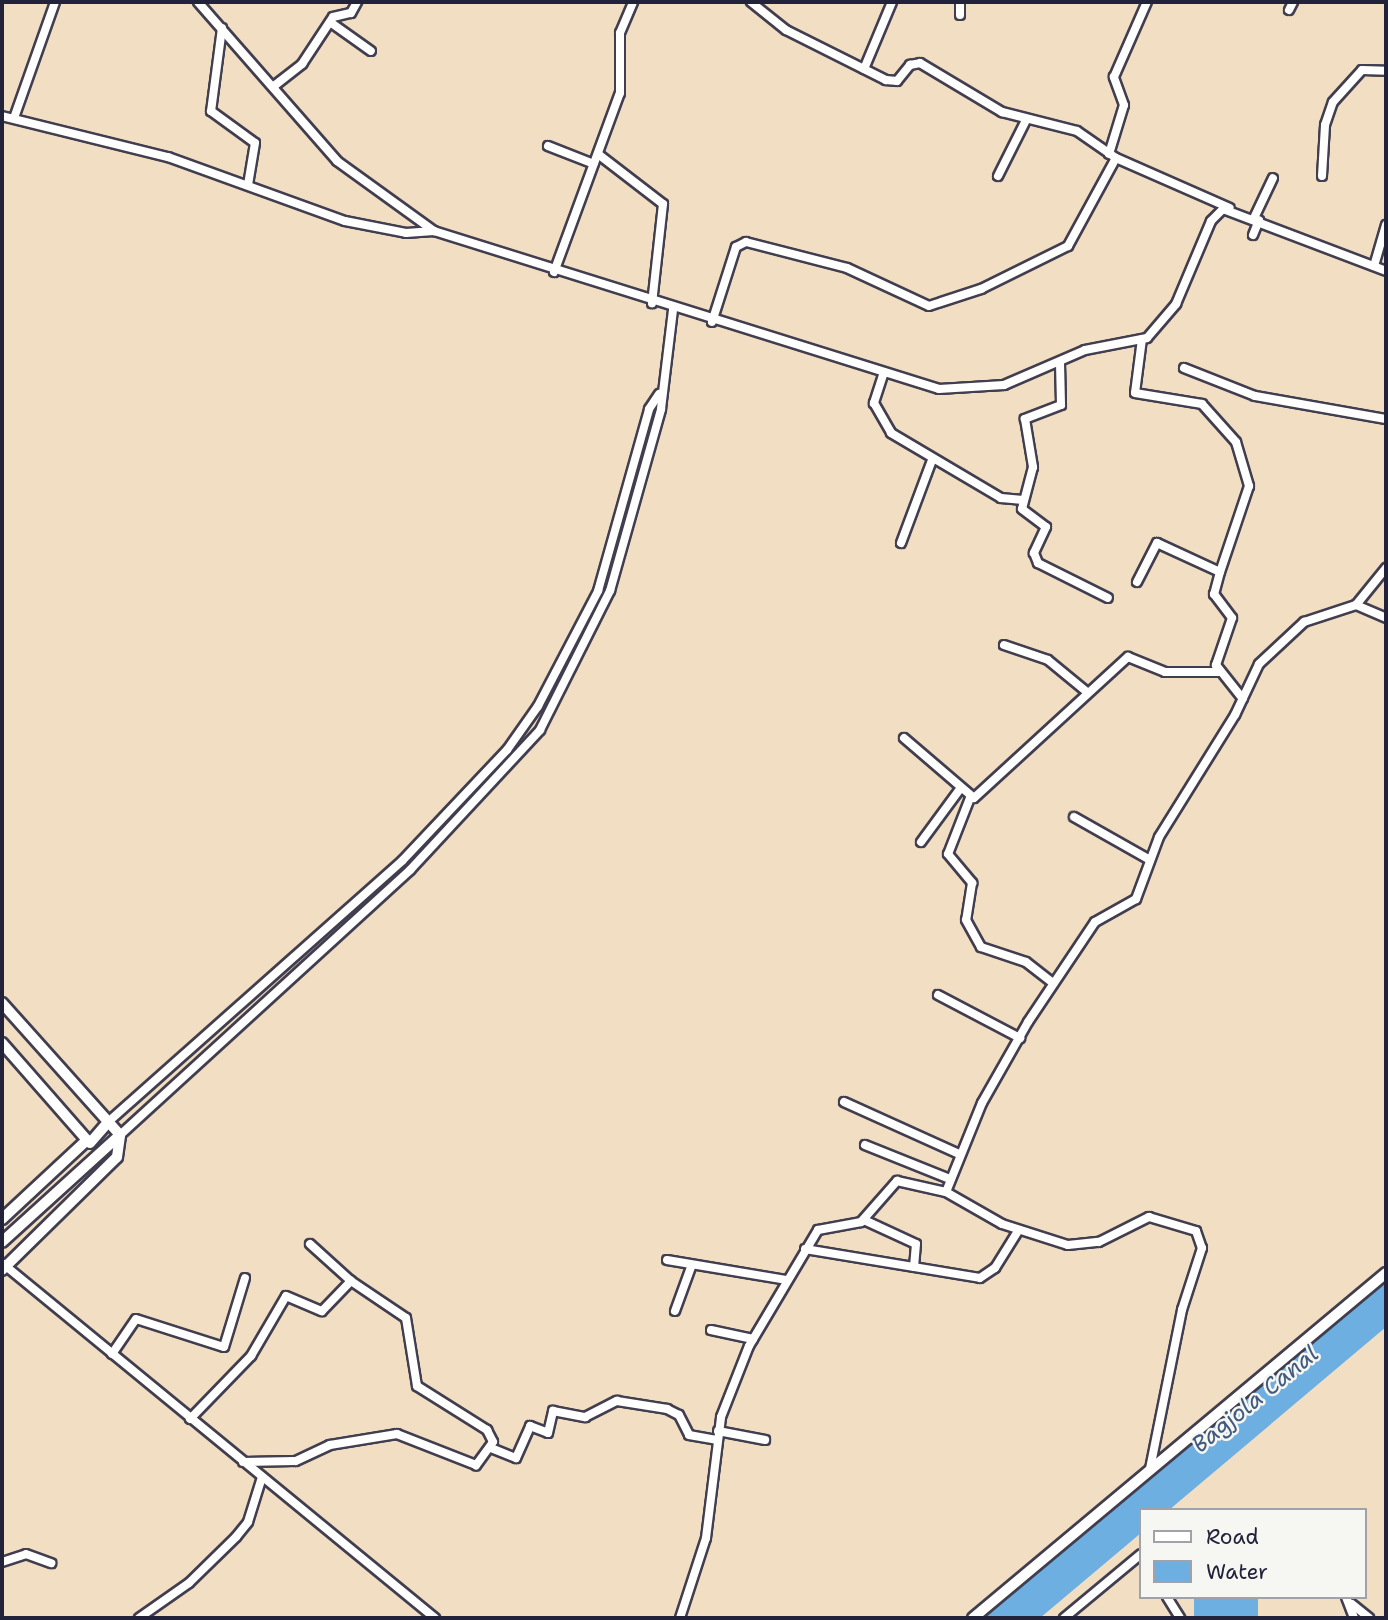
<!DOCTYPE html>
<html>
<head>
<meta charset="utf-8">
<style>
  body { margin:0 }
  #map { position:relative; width:1388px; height:1620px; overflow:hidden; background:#f2dfc3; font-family:"Shantell Sans",sans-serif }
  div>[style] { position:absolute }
  .water>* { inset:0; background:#6eafe2; transform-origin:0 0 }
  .roads { filter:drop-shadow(2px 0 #413e4f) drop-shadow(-2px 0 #413e4f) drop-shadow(0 2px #413e4f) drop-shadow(0 -2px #413e4f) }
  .minor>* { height:8px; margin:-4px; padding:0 4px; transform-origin:4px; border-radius:4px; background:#fff }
  .tertiary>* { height:10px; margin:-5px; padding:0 5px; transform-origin:5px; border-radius:5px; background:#fff }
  span { translate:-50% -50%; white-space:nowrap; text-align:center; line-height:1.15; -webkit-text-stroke:5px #f6f6f2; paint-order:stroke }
  .water-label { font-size:23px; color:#405a7e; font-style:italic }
  .frame { position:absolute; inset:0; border:4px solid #22223b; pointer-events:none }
  .legend { position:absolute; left:1139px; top:1508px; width:228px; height:91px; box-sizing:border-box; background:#f6f6f2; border:2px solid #a1a1a9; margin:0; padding:9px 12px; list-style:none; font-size:21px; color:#22223b }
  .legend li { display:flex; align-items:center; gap:14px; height:35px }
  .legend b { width:35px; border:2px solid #a1a1a9 }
</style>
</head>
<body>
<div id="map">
  <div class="water">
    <div style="clip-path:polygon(1386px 1268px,1386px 1327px,1169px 1510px,1141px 1510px,1141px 1533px,1040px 1618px,970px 1618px)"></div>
    <div style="left:1194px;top:1597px;width:64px;height:21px"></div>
  </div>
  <div class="roads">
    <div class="minor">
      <div style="left:198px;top:2px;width:211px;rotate:48.8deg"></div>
      <div style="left:337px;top:161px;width:120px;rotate:35.8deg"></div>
      <div style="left:434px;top:231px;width:529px;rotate:17.37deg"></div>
      <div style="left:939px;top:389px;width:65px;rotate:-3.5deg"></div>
      <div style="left:1004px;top:385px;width:88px;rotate:-23.4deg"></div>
      <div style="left:1085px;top:350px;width:63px;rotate:-11deg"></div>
      <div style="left:1147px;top:338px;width:45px;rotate:-49.5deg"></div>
      <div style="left:1176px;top:304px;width:90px;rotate:-67.1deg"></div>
      <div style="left:1211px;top:221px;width:17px;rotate:-45deg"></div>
      <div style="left:1223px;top:209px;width:174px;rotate:20.8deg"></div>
      <div style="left:751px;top:2px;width:45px;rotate:38.7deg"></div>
      <div style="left:786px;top:30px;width:112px;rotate:26.6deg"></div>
      <div style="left:886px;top:80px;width:11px;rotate:5deg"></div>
      <div style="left:897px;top:81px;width:21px;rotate:-51deg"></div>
      <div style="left:910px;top:65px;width:10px;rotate:-11deg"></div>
      <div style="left:920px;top:63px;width:96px;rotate:30.9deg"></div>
      <div style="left:1002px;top:112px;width:77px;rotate:14.2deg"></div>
      <div style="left:1077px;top:131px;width:47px;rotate:34.7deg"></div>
      <div style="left:1116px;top:158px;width:124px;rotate:23.7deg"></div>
      <div style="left:960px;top:2px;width:13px;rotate:90deg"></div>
      <div style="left:1289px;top:10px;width:9px;rotate:-63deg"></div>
      <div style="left:330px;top:22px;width:50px;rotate:35.3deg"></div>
      <div style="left:222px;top:28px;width:84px;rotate:97.5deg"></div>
      <div style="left:211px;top:111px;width:54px;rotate:36deg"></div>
      <div style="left:255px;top:143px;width:43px;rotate:99.5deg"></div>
      <div style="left:864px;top:69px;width:73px;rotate:-67.3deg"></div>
      <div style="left:274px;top:86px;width:36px;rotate:-38deg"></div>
      <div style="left:302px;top:64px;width:56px;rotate:-56.6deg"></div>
      <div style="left:333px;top:17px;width:18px;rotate:-13deg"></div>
      <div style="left:351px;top:13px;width:13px;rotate:-61deg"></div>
      <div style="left:2px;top:116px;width:171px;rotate:13.9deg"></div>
      <div style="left:168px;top:157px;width:188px;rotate:19.9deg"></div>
      <div style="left:345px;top:221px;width:62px;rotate:11.1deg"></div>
      <div style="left:406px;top:233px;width:28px;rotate:-4deg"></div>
      <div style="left:14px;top:118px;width:123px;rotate:-70.5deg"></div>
      <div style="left:548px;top:146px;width:49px;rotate:21.4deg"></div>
      <div style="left:598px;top:154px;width:82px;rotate:37.6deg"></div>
      <div style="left:663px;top:204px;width:100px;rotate:96.3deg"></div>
      <div style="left:1109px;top:154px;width:51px;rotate:-73deg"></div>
      <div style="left:1124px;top:105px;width:30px;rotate:-110deg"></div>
      <div style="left:1114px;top:77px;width:82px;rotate:-66.3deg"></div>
      <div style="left:998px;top:176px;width:63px;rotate:-63.4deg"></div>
      <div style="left:1322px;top:176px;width:51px;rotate:-86.6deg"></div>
      <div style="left:1325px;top:125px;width:24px;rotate:-71deg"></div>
      <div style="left:1333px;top:102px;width:43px;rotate:-47.8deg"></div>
      <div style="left:1362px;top:70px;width:24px;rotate:2deg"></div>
      <div style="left:1254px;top:218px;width:44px;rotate:-64.6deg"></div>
      <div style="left:1253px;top:235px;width:16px;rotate:-68deg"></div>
      <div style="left:1374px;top:266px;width:43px;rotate:-73.7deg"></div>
      <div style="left:554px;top:272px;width:191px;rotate:-69.8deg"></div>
      <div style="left:620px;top:93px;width:60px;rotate:-90deg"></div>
      <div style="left:620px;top:33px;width:34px;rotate:-67deg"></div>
      <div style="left:712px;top:322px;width:79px;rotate:-72.3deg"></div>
      <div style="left:736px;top:247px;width:11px;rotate:-27deg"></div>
      <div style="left:746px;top:242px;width:104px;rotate:14.4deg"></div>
      <div style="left:847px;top:268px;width:90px;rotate:24.9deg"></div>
      <div style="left:929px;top:306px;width:55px;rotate:-18.1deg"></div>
      <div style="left:981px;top:289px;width:97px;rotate:-26.3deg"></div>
      <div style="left:1068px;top:246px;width:100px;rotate:-61.4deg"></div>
      <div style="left:1142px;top:339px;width:54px;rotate:97.4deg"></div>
      <div style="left:1135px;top:393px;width:68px;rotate:9.3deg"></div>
      <div style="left:1202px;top:404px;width:51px;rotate:48.2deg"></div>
      <div style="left:1236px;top:442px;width:46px;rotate:73.5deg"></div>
      <div style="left:1249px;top:486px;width:91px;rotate:108.6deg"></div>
      <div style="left:1060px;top:363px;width:42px;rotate:88.6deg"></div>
      <div style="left:1061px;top:405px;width:39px;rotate:159deg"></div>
      <div style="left:1025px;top:419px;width:49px;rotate:80.5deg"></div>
      <div style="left:1033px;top:467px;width:43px;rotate:104.7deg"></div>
      <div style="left:1022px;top:509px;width:30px;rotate:37deg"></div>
      <div style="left:1046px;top:527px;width:29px;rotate:115deg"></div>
      <div style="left:1034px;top:553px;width:11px;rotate:68deg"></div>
      <div style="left:1038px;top:563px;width:78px;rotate:26.6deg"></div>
      <div style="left:1184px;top:368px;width:76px;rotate:21.5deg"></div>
      <div style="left:1255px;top:396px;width:133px;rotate:10deg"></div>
      <div style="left:884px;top:372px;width:33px;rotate:108deg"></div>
      <div style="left:874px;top:403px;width:34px;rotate:60deg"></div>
      <div style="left:891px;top:433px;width:128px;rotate:30.6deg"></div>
      <div style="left:1001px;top:498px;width:22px;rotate:5deg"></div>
      <div style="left:901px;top:543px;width:89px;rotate:-69.5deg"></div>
      <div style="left:1137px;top:582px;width:44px;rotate:-62.9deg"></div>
      <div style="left:1157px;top:543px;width:69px;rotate:24.7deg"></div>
      <div style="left:1220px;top:572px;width:23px;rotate:105deg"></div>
      <div style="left:1214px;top:594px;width:30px;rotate:53deg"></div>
      <div style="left:1232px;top:618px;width:50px;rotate:108.8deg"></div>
      <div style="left:1216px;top:665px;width:43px;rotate:51.5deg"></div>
      <div style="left:1356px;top:605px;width:33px;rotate:23deg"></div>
      <div style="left:1004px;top:645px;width:46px;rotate:18.8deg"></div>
      <div style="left:1048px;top:660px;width:50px;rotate:39.4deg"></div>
      <div style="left:904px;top:738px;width:92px;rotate:40.6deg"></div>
      <div style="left:974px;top:798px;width:209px;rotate:-42.5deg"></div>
      <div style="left:1128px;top:657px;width:40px;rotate:22deg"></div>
      <div style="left:1165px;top:672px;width:54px"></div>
      <div style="left:970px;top:798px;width:60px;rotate:111.4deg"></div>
      <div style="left:948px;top:854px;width:38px;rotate:50deg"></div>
      <div style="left:972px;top:883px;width:37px;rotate:99deg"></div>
      <div style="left:966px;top:920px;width:31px;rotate:61deg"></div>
      <div style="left:981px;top:947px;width:47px;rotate:18.4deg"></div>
      <div style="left:1026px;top:962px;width:34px;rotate:38deg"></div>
      <div style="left:1074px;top:817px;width:87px;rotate:29.5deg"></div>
      <div style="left:921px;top:842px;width:66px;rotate:-53.7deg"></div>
      <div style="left:938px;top:995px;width:93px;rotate:27.7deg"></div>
      <div style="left:844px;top:1102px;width:126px;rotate:24.3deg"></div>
      <div style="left:108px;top:1122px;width:393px;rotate:-41.6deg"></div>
      <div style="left:402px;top:861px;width:153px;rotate:-46.6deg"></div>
      <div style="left:507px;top:750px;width:54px;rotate:-54.8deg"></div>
      <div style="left:538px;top:706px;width:130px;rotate:-62.4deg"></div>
      <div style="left:598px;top:591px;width:189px;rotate:-74.3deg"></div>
      <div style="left:649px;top:409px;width:18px;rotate:-56deg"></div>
      <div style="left:120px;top:1135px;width:393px;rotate:-42.4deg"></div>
      <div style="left:410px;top:870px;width:191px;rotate:-47.1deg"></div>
      <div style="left:540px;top:730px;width:156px;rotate:-63.3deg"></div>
      <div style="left:610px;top:591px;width:189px;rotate:-74.3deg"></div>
      <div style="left:661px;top:409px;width:100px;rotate:-83.1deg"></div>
      <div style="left:865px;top:1145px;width:92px;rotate:21.8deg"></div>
      <div style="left:946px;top:1192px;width:96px;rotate:-68deg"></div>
      <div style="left:982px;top:1103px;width:93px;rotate:-60.4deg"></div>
      <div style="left:1028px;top:1022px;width:120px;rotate:-56.2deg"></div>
      <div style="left:1095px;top:922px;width:47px;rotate:-29.3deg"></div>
      <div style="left:1136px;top:899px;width:66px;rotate:-69.6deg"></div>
      <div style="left:1159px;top:837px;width:144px;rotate:-58.1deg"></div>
      <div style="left:1235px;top:715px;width:56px;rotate:-64.8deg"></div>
      <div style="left:1259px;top:664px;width:62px;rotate:-43deg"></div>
      <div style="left:1304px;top:622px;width:55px;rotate:-18.1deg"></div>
      <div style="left:1356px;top:605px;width:48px;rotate:-51deg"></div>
      <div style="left:864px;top:1220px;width:57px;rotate:24.8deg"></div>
      <div style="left:916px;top:1244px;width:23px;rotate:95deg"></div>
      <div style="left:310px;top:1244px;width:55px;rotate:42.1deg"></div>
      <div style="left:805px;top:1249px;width:177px;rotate:9.4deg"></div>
      <div style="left:980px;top:1278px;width:18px;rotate:-34deg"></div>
      <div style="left:995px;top:1268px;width:44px;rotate:-58.1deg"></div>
      <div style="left:667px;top:1260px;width:122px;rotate:9.5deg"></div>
      <div style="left:2px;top:1263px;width:560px;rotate:39.35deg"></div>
      <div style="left:675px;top:1311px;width:47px;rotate:-70deg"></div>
      <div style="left:711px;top:1330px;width:43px;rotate:12.1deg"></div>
      <div style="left:112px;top:1354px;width:42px;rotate:-55.6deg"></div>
      <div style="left:136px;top:1319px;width:92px;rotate:17.7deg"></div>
      <div style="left:224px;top:1347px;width:72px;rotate:-73.1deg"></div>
      <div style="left:190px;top:1419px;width:88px;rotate:-45.9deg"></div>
      <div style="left:251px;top:1356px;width:69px;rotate:-59.7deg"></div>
      <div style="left:286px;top:1296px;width:39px;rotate:23deg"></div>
      <div style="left:322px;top:1311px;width:42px;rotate:-46deg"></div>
      <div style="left:351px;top:1281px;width:66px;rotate:33.9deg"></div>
      <div style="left:406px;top:1318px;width:69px;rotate:80.8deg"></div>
      <div style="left:417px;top:1386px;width:83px;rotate:32.2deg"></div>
      <div style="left:487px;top:1430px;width:13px;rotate:63deg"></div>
      <div style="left:493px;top:1442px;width:29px;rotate:126deg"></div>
      <div style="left:476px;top:1465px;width:85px;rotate:-158.6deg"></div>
      <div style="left:397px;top:1434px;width:68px;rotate:170.7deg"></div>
      <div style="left:330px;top:1445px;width:38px;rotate:155deg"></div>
      <div style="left:295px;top:1461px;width:52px;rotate:178.9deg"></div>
      <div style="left:718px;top:1431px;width:48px;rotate:10.8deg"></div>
      <div style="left:491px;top:1448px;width:27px;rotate:22deg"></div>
      <div style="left:516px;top:1458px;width:35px;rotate:-66deg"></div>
      <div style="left:530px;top:1426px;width:19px;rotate:21deg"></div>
      <div style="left:548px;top:1433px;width:23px;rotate:-77deg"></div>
      <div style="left:553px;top:1411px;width:33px;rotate:11deg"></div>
      <div style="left:585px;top:1417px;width:36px;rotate:-27deg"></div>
      <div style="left:617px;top:1401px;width:51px;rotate:9.1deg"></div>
      <div style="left:667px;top:1409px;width:13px;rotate:27deg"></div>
      <div style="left:679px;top:1415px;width:22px;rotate:63deg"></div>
      <div style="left:689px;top:1435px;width:28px;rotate:10deg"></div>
      <div style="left:2px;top:1562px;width:25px;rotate:-18deg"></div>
      <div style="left:26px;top:1554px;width:27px;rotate:20deg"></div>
      <div style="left:1167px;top:1597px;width:25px;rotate:58deg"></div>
      <div style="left:1346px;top:1597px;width:22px;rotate:69deg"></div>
      <div style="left:1352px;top:1604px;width:22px;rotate:39deg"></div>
      <div style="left:139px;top:1618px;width:61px;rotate:-35deg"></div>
      <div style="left:189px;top:1583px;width:66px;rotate:-44.4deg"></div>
      <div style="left:236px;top:1537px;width:19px;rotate:-51deg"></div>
      <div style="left:248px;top:1522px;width:47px;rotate:-72.7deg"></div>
      <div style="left:680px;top:1618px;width:84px;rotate:-72deg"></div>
      <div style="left:706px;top:1538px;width:122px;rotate:-82.9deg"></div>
      <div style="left:721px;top:1417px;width:76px;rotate:-68.5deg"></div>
      <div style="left:749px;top:1346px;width:135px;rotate:-59.3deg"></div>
      <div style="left:818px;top:1230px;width:44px;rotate:-10.5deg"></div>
      <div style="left:861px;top:1222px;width:55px;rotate:-48.7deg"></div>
      <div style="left:897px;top:1181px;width:50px;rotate:12.7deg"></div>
      <div style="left:946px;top:1192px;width:64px;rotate:29.7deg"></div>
      <div style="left:1002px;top:1224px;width:69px;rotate:17.7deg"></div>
      <div style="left:1068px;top:1245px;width:31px;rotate:-6deg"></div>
      <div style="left:1099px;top:1242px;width:56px;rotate:-26.6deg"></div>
      <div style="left:1149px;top:1217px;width:49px;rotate:16.6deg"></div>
      <div style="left:1196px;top:1231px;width:18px;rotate:71deg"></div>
      <div style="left:1202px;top:1248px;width:65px;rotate:107.9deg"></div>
      <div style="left:1182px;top:1310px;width:162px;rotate:101.4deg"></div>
      <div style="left:1064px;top:1618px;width:100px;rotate:-39.7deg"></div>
    </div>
    <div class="tertiary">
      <div style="left:2px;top:1003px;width:177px;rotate:48.2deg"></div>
      <div style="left:120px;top:1135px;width:159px;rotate:137.8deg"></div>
      <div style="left:2px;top:1043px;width:129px;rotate:48.8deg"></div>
      <div style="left:87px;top:1140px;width:116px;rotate:137.1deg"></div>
      <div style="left:90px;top:1143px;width:28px;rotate:-49deg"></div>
      <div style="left:2px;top:1270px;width:161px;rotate:-44.5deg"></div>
      <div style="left:117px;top:1157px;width:22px;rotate:-82deg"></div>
      <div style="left:973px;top:1618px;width:538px;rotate:-39.87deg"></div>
    </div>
  </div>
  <div class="water-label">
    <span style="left:1255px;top:1399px;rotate:-39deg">Bagjola Canal</span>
  </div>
  <div class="frame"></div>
  <ul class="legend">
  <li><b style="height:9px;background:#fff"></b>Road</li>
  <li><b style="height:19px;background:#6eafe2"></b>Water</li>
  </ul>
</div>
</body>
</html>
